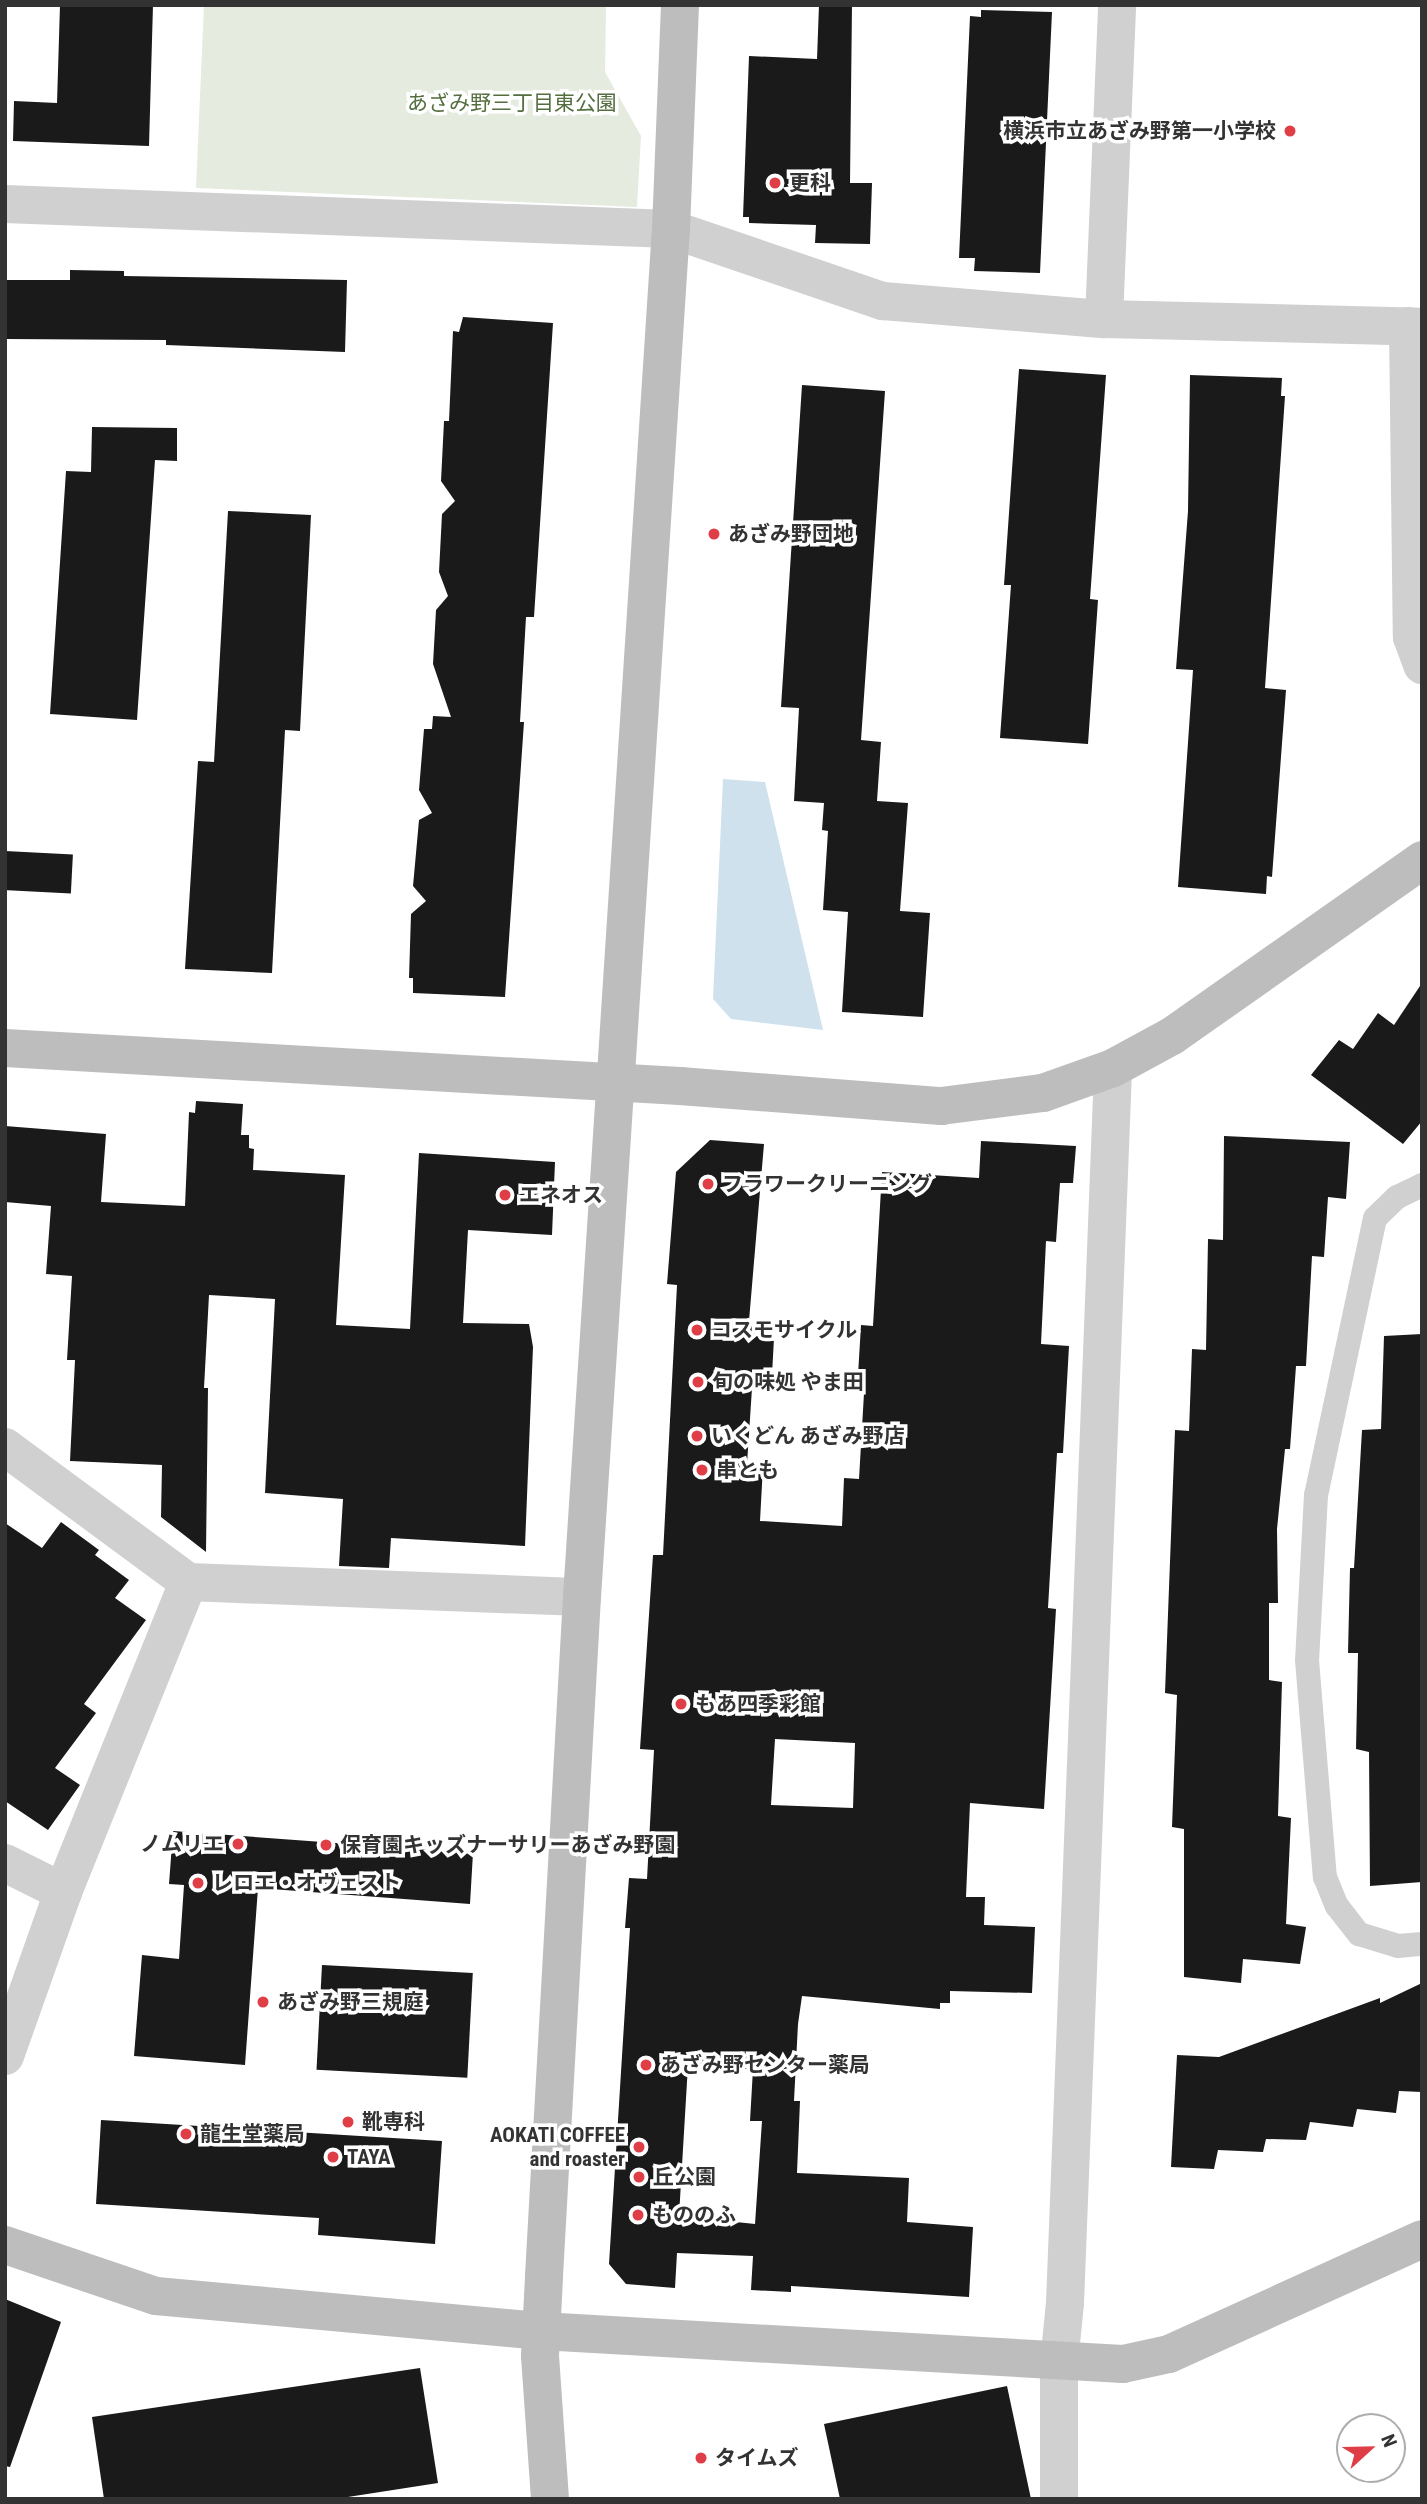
<!DOCTYPE html>
<html>
<head>
<meta charset="utf-8">
<style>
  body { margin:0 }
  #map { position:relative; width:1427px; height:2504px; overflow:hidden; background:#fff; font-family:"Roboto Condensed","Noto Sans JP",sans-serif }
  div>[style] { position:absolute }
  .green>* { inset:0; background:#e5ebdf }
  .water>* { inset:0; background:#cfe1ed }
  .building>* { inset:0; background:#1a1a1a; transform-origin:0 0 }
  .lane>* { height:24px; margin:-12px; padding:0 12px; transform-origin:12px; border-radius:12px; background:#d0d0d0 }
  .street>* { height:38px; margin:-19px; padding:0 19px; transform-origin:19px; border-radius:19px; background:#d0d0d0 }
  .secondary>* { height:38px; margin:-19px; padding:0 19px; transform-origin:19px; border-radius:19px; background:#bdbdbd }
  .dots>* { width:19px; height:19px; translate:-50% -50%; box-sizing:border-box; border:4px solid #fff; border-radius:50% }
  span { translate:-50% -50%; white-space:nowrap; text-align:center; line-height:1.15; -webkit-text-stroke:7px #fff; paint-order:stroke }
  .park-label { font-size:21px; color:#556e40 }
  .poi-label { font-size:21px; color:#333; font-weight:700 }
  .right { translate:-100% -50%; text-align:right }
  .left { translate:0 -50%; text-align:left }
  .frame { position:absolute; inset:0; border:7px solid #333; pointer-events:none }
  .north { position:absolute; left:1336px; top:2413px; width:70px; height:70px; box-sizing:border-box; background:#fff; border:2px solid #adadad; border-radius:50%; rotate:68deg; font-size:19px; font-weight:700; line-height:28px; text-align:center; color:#333 }
  .north::after { content:''; display:block; margin:auto; width:24px; height:32px; background:#e03e47; clip-path:polygon(50% 0,100% 100%,50% 72%,0 100%) }
</style>
</head>
<body>
<div id="map">
  <div class="green">
    <div style="clip-path:polygon(204px 5px,606px 5px,605px 72px,641px 136px,637px 207px,196px 188px)"></div>
  </div>
  <div class="water">
    <div style="clip-path:polygon(723px 779px,765px 782px,823px 1030px,731px 1019px,713px 999px)"></div>
  </div>
  <div class="building">
    <div style="clip-path:polygon(60px 5px,153px 5px,149px 146px,13px 141px,14px 101px,57px 103px)"></div>
    <div style="clip-path:polygon(819px 5px,852px 5px,850px 183px,872px 183px,870px 244px,815px 243px,816px 225px,749px 223px,749px 217px,743px 217px,749px 56px,817px 59px)"></div>
    <div style="clip-path:polygon(981px 10px,1052px 12px,1040px 273px,974px 271px,975px 258px,959px 258px,970px 16px,981px 17px)"></div>
    <div style="clip-path:polygon(70px 270px,124px 271px,124px 276px,347px 280px,345px 352px,166px 345px,166px 340px,5px 339px,5px 280px,70px 280px)"></div>
    <div style="clip-path:polygon(463px 317px,553px 323px,534px 617px,526px 617px,520px 722px,524px 722px,505px 997px,413px 993px,413px 978px,409px 978px,411px 914px,426px 901px,413px 886px,419px 820px,432px 813px,419px 790px,424px 729px,432px 729px,433px 716px,451px 717px,433px 664px,436px 610px,448px 596px,439px 572px,442px 514px,455px 501px,441px 481px,444px 421px,449px 421px,453px 331px,459px 332px)"></div>
    <div style="clip-path:polygon(1019px 369px,1106px 375px,1090px 599px,1098px 600px,1088px 744px,1000px 738px,1011px 585px,1004px 585px)"></div>
    <div style="clip-path:polygon(1190px 375px,1282px 378px,1281px 396px,1285px 396px,1265px 688px,1286px 690px,1272px 877px,1267px 876px,1266px 894px,1178px 887px,1193px 670px,1176px 669px,1188px 511px)"></div>
    <div style="clip-path:polygon(802px 385px,885px 391px,861px 740px,881px 742px,877px 801px,908px 803px,900px 911px,930px 913px,923px 1017px,842px 1012px,848px 912px,823px 910px,828px 831px,822px 830px,824px 803px,794px 801px,799px 708px,781px 707px)"></div>
    <div style="clip-path:polygon(92px 427px,177px 428px,177px 461px,155px 460px,137px 720px,50px 714px,66px 471px,91px 472px)"></div>
    <div style="clip-path:polygon(228px 511px,311px 515px,300px 731px,285px 730px,272px 973px,185px 969px,198px 761px,214px 762px)"></div>
    <div style="left:5px;top:851px;width:68px;height:39px;rotate:3deg"></div>
    <div style="clip-path:polygon(1422px 983px,1422px 1121px,1403px 1144px,1311px 1075px,1339px 1040px,1353px 1049px,1378px 1013px,1394px 1025px)"></div>
    <div style="clip-path:polygon(196px 1101px,243px 1104px,241px 1135px,249px 1135px,249px 1148px,254px 1149px,253px 1170px,345px 1175px,336px 1325px,410px 1329px,419px 1153px,555px 1162px,552px 1235px,468px 1230px,463px 1323px,529px 1324px,533px 1347px,525px 1546px,391px 1538px,389px 1568px,339px 1566px,343px 1499px,265px 1493px,275px 1299px,209px 1295px,204px 1388px,208px 1388px,206px 1552px,161px 1517px,162px 1465px,70px 1461px,75px 1360px,67px 1360px,72px 1276px,46px 1274px,51px 1206px,5px 1202px,5px 1126px,106px 1134px,101px 1202px,185px 1206px,189px 1112px,195px 1113px)"></div>
    <div style="clip-path:polygon(1224px 1136px,1350px 1142px,1346px 1199px,1328px 1197px,1324px 1257px,1312px 1256px,1306px 1366px,1296px 1366px,1290px 1449px,1285px 1449px,1277px 1529px,1278px 1603px,1269px 1603px,1269px 1680px,1282px 1682px,1278px 1816px,1291px 1818px,1286px 1924px,1306px 1927px,1300px 1964px,1243px 1959px,1241px 1983px,1184px 1977px,1184px 1829px,1172px 1827px,1177px 1695px,1165px 1693px,1175px 1430px,1189px 1431px,1192px 1349px,1206px 1350px,1208px 1239px,1223px 1240px)"></div>
    <div style="clip-path:polygon(evenodd,710px 1140px,764px 1144px,749px 1321px,756px 1322px,754px 1336px,774px 1338px,772px 1375px,753px 1373px,747px 1464px,763px 1466px,760px 1521px,842px 1526px,844px 1478px,859px 1479px,865px 1376px,858px 1375px,861px 1325px,873px 1326px,882px 1172px,979px 1178px,981px 1141px,1076px 1146px,1073px 1183px,1060px 1183px,1056px 1242px,1046px 1241px,1041px 1344px,1069px 1346px,1063px 1453px,1057px 1453px,1048px 1608px,1056px 1609px,1044px 1809px,970px 1803px,966px 1897px,985px 1897px,984px 1925px,1035px 1927px,1032px 1993px,950px 1991px,950px 2003px,940px 2003px,940px 2009px,802px 1996px,798px 2024px,794px 2101px,800px 2101px,797px 2173px,909px 2178px,907px 2222px,973px 2227px,969px 2297px,791px 2286px,791px 2292px,751px 2290px,753px 2256px,677px 2253px,675px 2288px,626px 2284px,609px 2264px,630px 1928px,625px 1928px,629px 1878px,647px 1879px,654px 1750px,640px 1749px,653px 1555px,663px 1555px,677px 1285px,667px 1284px,676px 1172px,710px 1140px,775px 1739px,855px 1743px,853px 1808px,771px 1805px,775px 1739px,710px 1140px,688px 2065px,753px 2069px,750px 2121px,762px 2121px,755px 2224px,679px 2216px,688px 2065px)"></div>
    <div style="clip-path:polygon(1422px 1334px,1422px 1882px,1370px 1886px,1369px 1752px,1356px 1749px,1358px 1653px,1348px 1653px,1350px 1568px,1354px 1568px,1362px 1430px,1381px 1429px,1384px 1336px)"></div>
    <div style="clip-path:polygon(61px 1522px,99px 1550px,95px 1555px,129px 1580px,115px 1598px,146px 1620px,84px 1704px,96px 1713px,55px 1768px,80px 1785px,48px 1830px,5px 1801px,5px 1523px,42px 1548px)"></div>
    <div style="clip-path:polygon(173px 1831px,473px 1853px,470px 1904px,258px 1888px,245px 2065px,134px 2056px,142px 1955px,179px 1959px,184px 1885px,169px 1884px)"></div>
    <div style="left:322px;top:1965px;width:151px;height:105px;rotate:3deg"></div>
    <div style="clip-path:polygon(1422px 1983px,1422px 2092px,1399px 2091px,1396px 2113px,1357px 2109px,1353px 2127px,1310px 2122px,1306px 2140px,1266px 2139px,1263px 2152px,1218px 2150px,1214px 2169px,1171px 2167px,1177px 2055px,1219px 2057px,1380px 1998px,1380px 2003px)"></div>
    <div style="clip-path:polygon(101px 2120px,442px 2141px,435px 2244px,318px 2235px,319px 2218px,96px 2204px)"></div>
    <div style="clip-path:polygon(5px 2299px,61px 2322px,10px 2467px,5px 2466px)"></div>
    <div style="clip-path:polygon(420px 2368px,438px 2483px,335px 2499px,104px 2499px,92px 2417px)"></div>
    <div style="clip-path:polygon(1007px 2386px,1031px 2499px,840px 2499px,824px 2424px)"></div>
  </div>
  <div class="lane">
    <div style="left:1422px;top:1185px;width:28px;rotate:154deg"></div>
    <div style="left:1397px;top:1197px;width:30px;rotate:136deg"></div>
    <div style="left:1375px;top:1218px;width:283px;rotate:102deg"></div>
    <div style="left:1316px;top:1495px;width:165px;rotate:93.1deg"></div>
    <div style="left:1307px;top:1660px;width:218px;rotate:85.3deg"></div>
    <div style="left:1325px;top:1877px;width:31px;rotate:68deg"></div>
    <div style="left:1337px;top:1906px;width:36px;rotate:52deg"></div>
    <div style="left:1359px;top:1934px;width:41px;rotate:17.1deg"></div>
    <div style="left:1398px;top:1946px;width:24px;rotate:-5deg"></div>
  </div>
  <div class="street">
    <div style="left:5px;top:204px;width:666px;rotate:2.15deg"></div>
    <div style="left:671px;top:229px;width:224px;rotate:18.8deg"></div>
    <div style="left:883px;top:301px;width:222px;rotate:4.7deg"></div>
    <div style="left:1104px;top:319px;width:318px;rotate:1.4deg"></div>
    <div style="left:1104px;top:319px;width:314px;rotate:-87.6deg"></div>
    <div style="left:1408px;top:326px;width:311px;rotate:89.3deg"></div>
    <div style="left:1412px;top:637px;width:30px;rotate:70deg"></div>
    <div style="left:5px;top:1447px;width:227px;rotate:36.4deg"></div>
    <div style="left:188px;top:1582px;width:394px;rotate:2.2deg"></div>
    <div style="left:5px;top:1863px;width:65px;rotate:26.6deg"></div>
    <div style="left:5px;top:2056px;width:174px;rotate:-70.5deg"></div>
    <div style="left:63px;top:1892px;width:334px;rotate:-68deg"></div>
    <div style="left:1059px;top:2499px;width:136px;rotate:-90deg"></div>
    <div style="left:1059px;top:2363px;width:60px;rotate:-84.3deg"></div>
    <div style="left:1065px;top:2303px;width:1236px;rotate:-87.77deg"></div>
  </div>
  <div class="secondary">
    <div style="left:5px;top:1048px;width:676px;rotate:3.22deg"></div>
    <div style="left:680px;top:1086px;width:262px;rotate:4.4deg"></div>
    <div style="left:941px;top:1106px;width:103px;rotate:-7.3deg"></div>
    <div style="left:1043px;top:1093px;width:74px;rotate:-19.7deg"></div>
    <div style="left:1113px;top:1068px;width:67px;rotate:-28.5deg"></div>
    <div style="left:1172px;top:1036px;width:306px;rotate:-35.1deg"></div>
    <div style="left:5px;top:2245px;width:159px;rotate:18.7deg"></div>
    <div style="left:156px;top:2296px;width:387px;rotate:5.2deg"></div>
    <div style="left:541px;top:2331px;width:583px;rotate:3.25deg"></div>
    <div style="left:1123px;top:2364px;width:47px;rotate:-12.3deg"></div>
    <div style="left:1169px;top:2354px;width:278px;rotate:-24.4deg"></div>
    <div style="left:550px;top:2499px;width:143px;rotate:-94deg"></div>
    <div style="left:540px;top:2356px;width:80px;rotate:-87.1deg"></div>
    <div style="left:544px;top:2276px;width:680px;rotate:-86.8deg"></div>
    <div style="left:582px;top:1597px;width:1371px;rotate:-86.28deg"></div>
    <div style="left:671px;top:229px;width:224px;rotate:-87.7deg"></div>
  </div>
  <div class="dots">
    <div style="left:1290px;top:131px;background:#e03e47"></div>
    <div style="left:775px;top:183px;background:#e03e47"></div>
    <div style="left:714px;top:534px;background:#e03e47"></div>
    <div style="left:708px;top:1184px;background:#e03e47"></div>
    <div style="left:505px;top:1195px;background:#e03e47"></div>
    <div style="left:697px;top:1330px;background:#e03e47"></div>
    <div style="left:698px;top:1382px;background:#e03e47"></div>
    <div style="left:697px;top:1436px;background:#e03e47"></div>
    <div style="left:702px;top:1470px;background:#e03e47"></div>
    <div style="left:681px;top:1704px;background:#e03e47"></div>
    <div style="left:238px;top:1844px;background:#e03e47"></div>
    <div style="left:326px;top:1845px;background:#e03e47"></div>
    <div style="left:198px;top:1883px;background:#e03e47"></div>
    <div style="left:263px;top:2002px;background:#e03e47"></div>
    <div style="left:646px;top:2065px;background:#e03e47"></div>
    <div style="left:348px;top:2122px;background:#e03e47"></div>
    <div style="left:186px;top:2134px;background:#e03e47"></div>
    <div style="left:639px;top:2147px;background:#e03e47"></div>
    <div style="left:333px;top:2157px;background:#e03e47"></div>
    <div style="left:639px;top:2177px;background:#e03e47"></div>
    <div style="left:638px;top:2215px;background:#e03e47"></div>
    <div style="left:701px;top:2458px;background:#e03e47"></div>
  </div>
  <div class="park-label">
    <span style="left:512px;top:103px">あざみ野三丁目東公園</span>
  </div>
  <div class="poi-label">
    <span class="right" style="left:1276px;top:131px">横浜市立あざみ野第一小学校</span>
    <span class="left" style="left:789px;top:183px">更科</span>
    <span class="left" style="left:728px;top:534px">あざみ野団地</span>
    <span class="left" style="left:722px;top:1184px">フラワークリーニング</span>
    <span class="left" style="left:519px;top:1195px">エネオス</span>
    <span class="left" style="left:711px;top:1330px">コスモサイクル</span>
    <span class="left" style="left:712px;top:1382px">旬の味処 やま田</span>
    <span class="left" style="left:711px;top:1436px">いくどん あざみ野店</span>
    <span class="left" style="left:716px;top:1470px">串とも</span>
    <span class="left" style="left:695px;top:1704px">もあ四季彩館</span>
    <span class="right" style="left:224px;top:1844px">ノムリエ</span>
    <span class="left" style="left:340px;top:1845px">保育園キッズナーサリーあざみ野園</span>
    <span class="left" style="left:212px;top:1883px">レロエ・オヴェスト</span>
    <span class="left" style="left:277px;top:2002px">あざみ野三規庭</span>
    <span class="left" style="left:660px;top:2065px">あざみ野センター薬局</span>
    <span class="left" style="left:362px;top:2122px">靴専科</span>
    <span class="left" style="left:200px;top:2134px">龍生堂薬局</span>
    <span class="right" style="left:625px;top:2147px">AOKATI COFFEE<br>and roaster</span>
    <span class="left" style="left:347px;top:2157px">TAYA</span>
    <span class="left" style="left:653px;top:2177px">丘公園</span>
    <span class="left" style="left:652px;top:2215px">もののふ</span>
    <span class="left" style="left:715px;top:2458px">タイムズ</span>
  </div>
  <div class="frame"></div>
  <div class="north">N</div>
</div>
</body>
</html>
